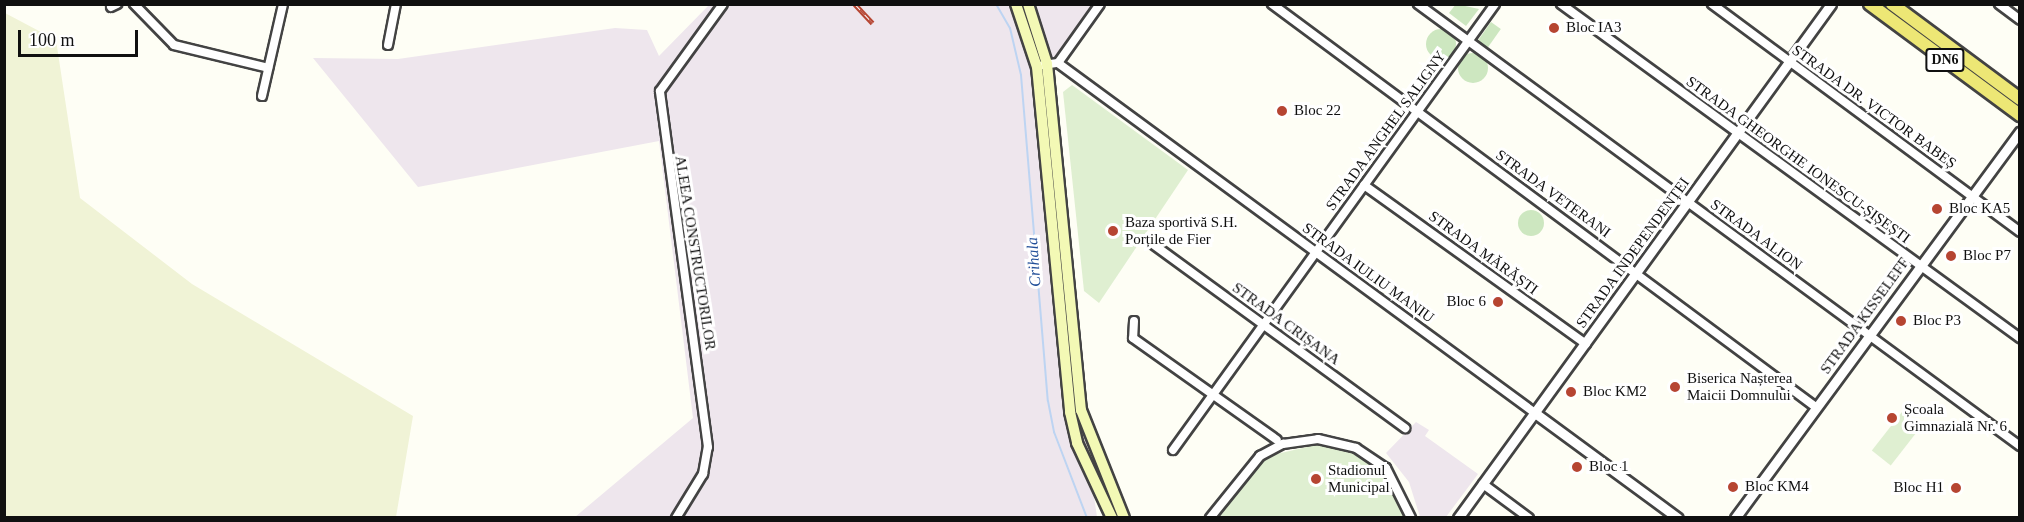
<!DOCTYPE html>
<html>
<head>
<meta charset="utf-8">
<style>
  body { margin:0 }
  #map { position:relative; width:2024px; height:522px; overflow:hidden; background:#fefef5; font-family:Georgia,serif }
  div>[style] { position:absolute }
  .industrial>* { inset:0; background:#eee6ed }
  .farmland>* { inset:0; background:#f0f3d6 }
  .green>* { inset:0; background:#cde7c0; transform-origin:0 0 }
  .round { border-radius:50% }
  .pitch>* { inset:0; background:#dfefd1; transform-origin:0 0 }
  .stream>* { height:2px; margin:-1px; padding:0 1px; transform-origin:1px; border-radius:1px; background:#bdd4f2 }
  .roads { filter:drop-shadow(2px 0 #434343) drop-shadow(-2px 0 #434343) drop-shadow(0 2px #434343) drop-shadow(0 -2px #434343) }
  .minor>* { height:8px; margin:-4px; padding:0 4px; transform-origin:4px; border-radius:4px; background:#fff }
  .tertiary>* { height:9px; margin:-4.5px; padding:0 4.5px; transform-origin:4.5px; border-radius:4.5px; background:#fff }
  .secondary>* { height:10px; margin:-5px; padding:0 5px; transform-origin:5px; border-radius:5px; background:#f3f9b5 }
  .primary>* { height:12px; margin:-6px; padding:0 6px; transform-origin:6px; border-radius:6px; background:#ede775 }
  .rail>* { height:4.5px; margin-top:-2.25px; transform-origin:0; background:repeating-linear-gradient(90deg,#fff 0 7px,#b64532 0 14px); box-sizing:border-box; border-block:2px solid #b64532 }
  .dots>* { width:16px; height:16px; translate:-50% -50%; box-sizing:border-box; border:3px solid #fff; border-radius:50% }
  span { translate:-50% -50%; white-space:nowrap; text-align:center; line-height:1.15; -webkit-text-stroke:6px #fff; paint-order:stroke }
  .shield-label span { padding:2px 4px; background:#fff; border:2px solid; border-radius:4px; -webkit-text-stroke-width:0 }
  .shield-label { font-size:14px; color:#101010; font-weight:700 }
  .poi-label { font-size:15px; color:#101010 }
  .left { translate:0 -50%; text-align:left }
  .right { translate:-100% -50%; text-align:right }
  .street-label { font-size:15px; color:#101010 }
  .water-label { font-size:16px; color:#224f99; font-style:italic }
  .frame { position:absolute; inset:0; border:6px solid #101010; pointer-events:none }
  .scale { position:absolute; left:18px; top:30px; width:120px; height:27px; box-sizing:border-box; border:3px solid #101010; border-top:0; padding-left:8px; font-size:18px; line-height:21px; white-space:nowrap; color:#101010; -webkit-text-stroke:4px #fff; paint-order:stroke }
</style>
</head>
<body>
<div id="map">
  <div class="industrial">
    <div style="clip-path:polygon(709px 5px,1096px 5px,1055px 67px,1071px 339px,1097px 517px,575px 517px,693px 418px,659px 141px,418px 187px,313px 58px,398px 59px,615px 28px,647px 30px,659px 56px)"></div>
    <div style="clip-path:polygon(1416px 422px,1429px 430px,1425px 436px,1478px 474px,1446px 517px,1420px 517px,1409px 482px,1386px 453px)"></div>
  </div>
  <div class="farmland">
    <div style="clip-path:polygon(5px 13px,56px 40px,80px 198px,192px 284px,413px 416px,396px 517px,5px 517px)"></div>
  </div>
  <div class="green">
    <div style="clip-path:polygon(1456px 4px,1479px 9px,1466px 26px,1449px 13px)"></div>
    <div style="left:1491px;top:22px;width:12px;height:27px;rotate:35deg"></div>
    <div class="round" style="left:1426px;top:29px;width:30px;height:30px"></div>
    <div class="round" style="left:1458px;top:53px;width:30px;height:30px"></div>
    <div class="round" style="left:1518px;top:210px;width:26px;height:26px"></div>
  </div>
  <div class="pitch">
    <div style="clip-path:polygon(1072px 85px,1188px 170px,1099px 303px,1084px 291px,1063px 92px)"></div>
    <div style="left:1902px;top:412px;width:24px;height:49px;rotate:38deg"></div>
    <div style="clip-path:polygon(1320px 444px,1358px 454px,1381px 471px,1406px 517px,1215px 518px,1268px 456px)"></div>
  </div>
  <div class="stream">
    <div style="left:996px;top:4px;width:28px;rotate:60deg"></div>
    <div style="left:1010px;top:28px;width:48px;rotate:76.8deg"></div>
    <div style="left:1021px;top:75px;width:327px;rotate:85.3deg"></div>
    <div style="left:1048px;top:401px;width:32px;rotate:79deg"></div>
    <div style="left:1054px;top:432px;width:92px;rotate:69deg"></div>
  </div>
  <div class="roads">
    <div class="minor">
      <div style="left:134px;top:4px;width:57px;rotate:45.7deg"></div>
      <div style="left:174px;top:45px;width:97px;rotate:13.7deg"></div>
      <div style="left:1272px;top:4px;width:678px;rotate:36.55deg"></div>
      <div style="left:1418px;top:4px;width:747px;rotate:36.29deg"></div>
      <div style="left:1561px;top:4px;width:568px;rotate:36.04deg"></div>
      <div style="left:1712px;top:4px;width:383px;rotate:36.5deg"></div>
      <div style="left:1999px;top:4px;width:26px;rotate:37deg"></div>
      <div style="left:111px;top:7px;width:7px;rotate:-27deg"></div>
      <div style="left:388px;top:45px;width:42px;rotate:-79deg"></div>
      <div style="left:1058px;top:63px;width:72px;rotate:-54.6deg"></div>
      <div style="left:1043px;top:65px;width:15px;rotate:-8deg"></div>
      <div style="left:1058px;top:63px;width:592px;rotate:36.27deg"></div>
      <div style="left:262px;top:96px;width:94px;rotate:-77.1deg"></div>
      <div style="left:1364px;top:185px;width:273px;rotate:35.6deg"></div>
      <div style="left:1150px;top:242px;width:316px;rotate:36.1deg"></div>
      <div style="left:1134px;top:321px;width:17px;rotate:93deg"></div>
      <div style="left:1133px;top:338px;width:176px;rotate:35.3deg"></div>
      <div style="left:1173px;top:450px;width:550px;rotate:-54.17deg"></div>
      <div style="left:1483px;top:484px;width:57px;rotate:36.5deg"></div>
      <div style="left:676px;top:518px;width:52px;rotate:-58.5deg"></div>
      <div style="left:703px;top:474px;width:27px;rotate:-80deg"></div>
      <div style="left:708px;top:447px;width:359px;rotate:-97.7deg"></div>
      <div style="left:660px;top:91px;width:107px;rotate:-54.1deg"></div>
      <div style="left:1210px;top:518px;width:80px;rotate:-51.1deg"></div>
      <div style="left:1260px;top:456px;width:26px;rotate:-28deg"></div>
      <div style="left:1283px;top:444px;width:35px;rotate:-8deg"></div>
      <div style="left:1318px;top:439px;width:39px;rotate:13deg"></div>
      <div style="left:1356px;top:448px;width:36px;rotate:34deg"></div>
      <div style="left:1386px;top:468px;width:56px;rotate:63.4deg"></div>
    </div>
    <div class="tertiary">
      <div style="left:1535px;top:413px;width:177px;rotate:36.3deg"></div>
      <div style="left:1458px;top:518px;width:635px;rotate:-54.03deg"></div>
      <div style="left:1735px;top:518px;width:480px;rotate:-53.6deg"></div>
    </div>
    <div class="secondary">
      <div style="left:1016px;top:4px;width:66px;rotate:71.6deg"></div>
      <div style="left:1037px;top:67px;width:347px;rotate:84.5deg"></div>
      <div style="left:1070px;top:412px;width:32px;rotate:77deg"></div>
      <div style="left:1077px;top:443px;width:83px;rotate:65deg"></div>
      <div style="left:1028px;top:4px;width:63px;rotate:72.4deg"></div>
      <div style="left:1047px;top:64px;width:348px;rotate:84.4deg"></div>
      <div style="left:1081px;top:410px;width:116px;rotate:68.3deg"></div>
    </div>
    <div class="primary">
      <div style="left:1870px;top:4px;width:187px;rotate:36.5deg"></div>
      <div style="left:1892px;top:4px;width:159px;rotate:36.6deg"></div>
    </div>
  </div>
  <div class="rail">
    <div style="left:855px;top:4px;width:26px;rotate:47deg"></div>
  </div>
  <div class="dots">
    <div style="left:1554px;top:28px;background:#b64532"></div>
    <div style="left:1282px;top:111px;background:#b64532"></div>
    <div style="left:1937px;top:209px;background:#b64532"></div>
    <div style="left:1113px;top:231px;background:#b64532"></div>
    <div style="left:1951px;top:256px;background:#b64532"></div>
    <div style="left:1498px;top:302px;background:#b64532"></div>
    <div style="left:1901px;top:321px;background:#b64532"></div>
    <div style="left:1675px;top:387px;background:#b64532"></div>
    <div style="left:1571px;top:392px;background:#b64532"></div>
    <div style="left:1892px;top:418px;background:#b64532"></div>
    <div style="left:1577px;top:467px;background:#b64532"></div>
    <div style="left:1316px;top:479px;background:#b64532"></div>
    <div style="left:1733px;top:487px;background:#b64532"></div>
    <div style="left:1956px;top:488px;background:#b64532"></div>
  </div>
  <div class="shield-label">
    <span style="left:1945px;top:60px">DN6</span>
  </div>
  <div class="poi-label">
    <span class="left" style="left:1566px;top:28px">Bloc IA3</span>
    <span class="left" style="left:1294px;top:111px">Bloc 22</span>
    <span class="left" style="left:1949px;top:209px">Bloc KA5</span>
    <span class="left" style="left:1125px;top:231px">Baza sportivă S.H.<br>Porțile de Fier</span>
    <span class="left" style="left:1963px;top:256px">Bloc P7</span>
    <span class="right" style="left:1486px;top:302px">Bloc 6</span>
    <span class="left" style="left:1913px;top:321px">Bloc P3</span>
    <span class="left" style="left:1687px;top:387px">Biserica Nașterea<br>Maicii Domnului</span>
    <span class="left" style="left:1583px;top:392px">Bloc KM2</span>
    <span class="left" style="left:1904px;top:418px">Școala<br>Gimnazială Nr. 6</span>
    <span class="left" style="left:1589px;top:467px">Bloc 1</span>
    <span class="left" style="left:1328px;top:479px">Stadionul<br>Municipal</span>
    <span class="left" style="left:1745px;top:487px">Bloc KM4</span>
    <span class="right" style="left:1944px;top:488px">Bloc H1</span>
  </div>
  <div class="street-label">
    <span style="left:1874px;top:107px;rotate:36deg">STRADA DR. VICTOR BABEȘ</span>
    <span style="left:1386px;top:131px;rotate:-54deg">STRADA ANGHEL SALIGNY</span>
    <span style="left:1798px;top:160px;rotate:36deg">STRADA GHEORGHE IONESCU-ȘIȘEȘTI</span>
    <span style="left:1553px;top:194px;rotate:36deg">STRADA VETERANI</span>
    <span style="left:1756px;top:235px;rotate:36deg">STRADA ALION</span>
    <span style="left:695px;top:253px;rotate:81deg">ALEEA CONSTRUCTORILOR</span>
    <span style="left:1483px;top:253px;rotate:36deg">STRADA MĂRĂȘTI</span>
    <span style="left:1633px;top:253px;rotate:-54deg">STRADA INDEPENDENȚEI</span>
    <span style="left:1368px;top:273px;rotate:36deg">STRADA IULIU MANIU</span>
    <span style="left:1865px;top:316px;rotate:-54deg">STRADA KISSELEFF</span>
    <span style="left:1286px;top:324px;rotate:36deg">STRADA CRIȘANA</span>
  </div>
  <div class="water-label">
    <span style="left:1034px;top:262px;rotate:-94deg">Crihala</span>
  </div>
  <div class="frame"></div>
  <div class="scale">100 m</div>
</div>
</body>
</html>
